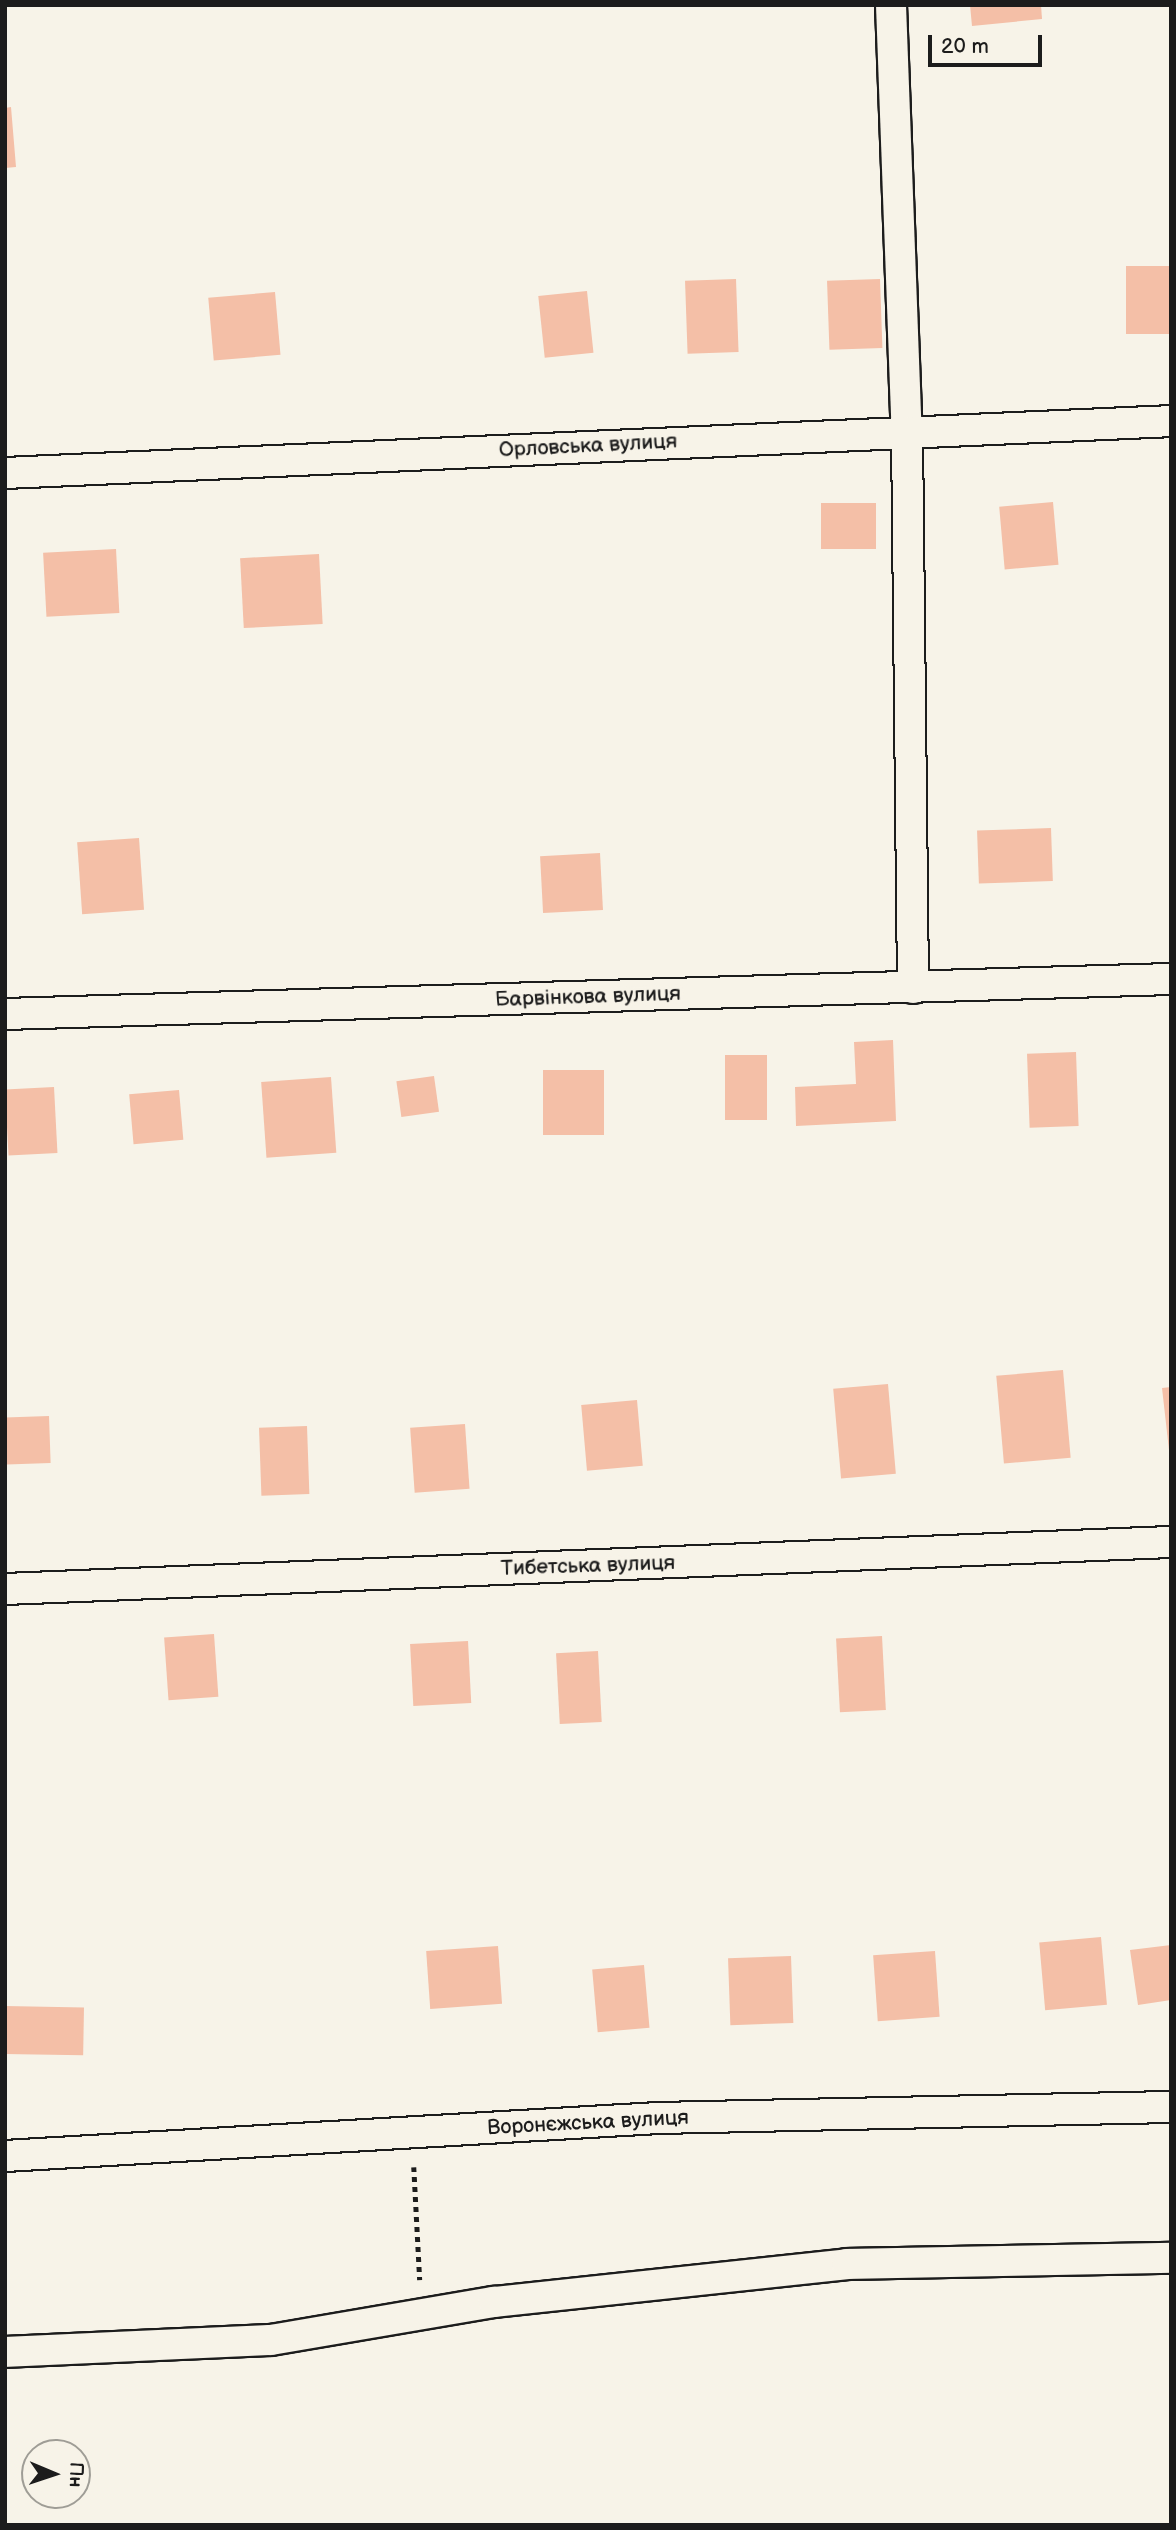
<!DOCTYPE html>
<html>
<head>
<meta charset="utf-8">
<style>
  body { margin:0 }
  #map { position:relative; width:1176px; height:2530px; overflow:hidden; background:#f7f3e8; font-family:"Balsamiq Sans",sans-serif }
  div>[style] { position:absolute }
  .building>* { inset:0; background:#f4bfa7; transform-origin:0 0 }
  .path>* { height:4.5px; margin-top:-2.25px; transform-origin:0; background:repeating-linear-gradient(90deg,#1c1c1c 0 5px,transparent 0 10px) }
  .roads { filter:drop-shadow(2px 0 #1c1c1c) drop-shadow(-2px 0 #1c1c1c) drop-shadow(0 2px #1c1c1c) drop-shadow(0 -2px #1c1c1c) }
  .street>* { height:30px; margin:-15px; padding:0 15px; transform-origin:15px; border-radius:15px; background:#f7f3e8 }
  span { translate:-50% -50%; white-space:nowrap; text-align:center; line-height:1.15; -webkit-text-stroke:7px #f7f3e8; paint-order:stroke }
  .street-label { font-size:21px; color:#1c1c1c }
  .frame { position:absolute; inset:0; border:7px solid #1c1c1c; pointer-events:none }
  .north { position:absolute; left:21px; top:2439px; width:70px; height:70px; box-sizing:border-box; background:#f7f3e8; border:2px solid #9f9d96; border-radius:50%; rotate:92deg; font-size:19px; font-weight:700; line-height:28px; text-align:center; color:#1c1c1c }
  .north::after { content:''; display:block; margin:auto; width:24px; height:32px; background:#1c1c1c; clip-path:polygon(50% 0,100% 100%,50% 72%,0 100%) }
  .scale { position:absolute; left:928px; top:35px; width:114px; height:32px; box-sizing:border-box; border:4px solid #1c1c1c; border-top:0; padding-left:9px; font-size:21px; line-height:24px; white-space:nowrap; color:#1c1c1c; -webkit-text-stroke:5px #f7f3e8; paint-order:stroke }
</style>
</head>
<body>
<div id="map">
  <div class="building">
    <div style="clip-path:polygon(970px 5px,1041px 5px,1042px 19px,972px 26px)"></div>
    <div style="clip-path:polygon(11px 107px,16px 167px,5px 168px,5px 108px)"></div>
    <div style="left:1126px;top:266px;width:45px;height:68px"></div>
    <div style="left:736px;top:279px;width:73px;height:51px;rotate:88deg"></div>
    <div style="left:880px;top:279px;width:69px;height:53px;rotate:88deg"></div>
    <div style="left:587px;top:291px;width:62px;height:49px;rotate:84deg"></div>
    <div style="left:275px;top:292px;width:63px;height:67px;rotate:85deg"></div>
    <div style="left:1053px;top:502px;width:63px;height:54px;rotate:85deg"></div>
    <div style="left:821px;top:503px;width:55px;height:46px"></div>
    <div style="left:116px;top:549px;width:64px;height:73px;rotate:87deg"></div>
    <div style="left:319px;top:554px;width:70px;height:79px;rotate:87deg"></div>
    <div style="left:1051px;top:828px;width:53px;height:74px;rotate:88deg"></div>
    <div style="left:139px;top:838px;width:72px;height:62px;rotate:86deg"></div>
    <div style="left:600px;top:853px;width:57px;height:60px;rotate:87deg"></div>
    <div style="clip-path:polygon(893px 1040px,896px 1121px,796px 1126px,795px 1087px,856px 1084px,854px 1042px)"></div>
    <div style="left:1076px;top:1052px;width:74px;height:49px;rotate:88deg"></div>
    <div style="left:725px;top:1055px;width:42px;height:65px"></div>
    <div style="left:543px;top:1070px;width:61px;height:65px"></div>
    <div style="left:434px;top:1076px;width:36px;height:38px;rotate:82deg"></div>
    <div style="left:331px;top:1077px;width:76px;height:70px;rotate:86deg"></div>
    <div style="left:54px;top:1087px;width:66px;height:49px;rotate:87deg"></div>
    <div style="left:179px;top:1090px;width:50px;height:50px;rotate:85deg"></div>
    <div style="left:1063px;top:1370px;width:88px;height:67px;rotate:85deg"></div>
    <div style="left:888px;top:1384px;width:90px;height:55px;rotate:85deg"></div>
    <div style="clip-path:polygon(1171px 1387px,1171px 1450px,1169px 1450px,1162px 1388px)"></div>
    <div style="left:637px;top:1400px;width:66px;height:56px;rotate:85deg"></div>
    <div style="left:49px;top:1416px;width:47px;height:44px;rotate:88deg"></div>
    <div style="left:465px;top:1424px;width:65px;height:55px;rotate:86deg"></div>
    <div style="left:307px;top:1426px;width:68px;height:48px;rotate:88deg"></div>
    <div style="left:214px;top:1634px;width:63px;height:50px;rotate:86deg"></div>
    <div style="left:882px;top:1636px;width:74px;height:46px;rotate:87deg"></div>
    <div style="left:468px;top:1641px;width:62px;height:58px;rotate:87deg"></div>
    <div style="left:598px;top:1651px;width:71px;height:42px;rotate:87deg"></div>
    <div style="left:1101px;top:1937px;width:68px;height:62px;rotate:85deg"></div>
    <div style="clip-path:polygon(1171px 1945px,1171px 2000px,1138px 2005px,1130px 1950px)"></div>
    <div style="left:498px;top:1946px;width:58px;height:72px;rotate:86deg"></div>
    <div style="left:935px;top:1951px;width:66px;height:62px;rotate:86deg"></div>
    <div style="left:791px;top:1956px;width:67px;height:63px;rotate:88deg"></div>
    <div style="left:644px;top:1965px;width:63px;height:52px;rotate:85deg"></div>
    <div style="left:5px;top:2006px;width:79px;height:48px;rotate:1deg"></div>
  </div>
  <div class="path">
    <div style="left:414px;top:2167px;width:113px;rotate:87deg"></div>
  </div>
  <div class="roads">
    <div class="street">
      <div style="left:891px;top:5px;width:427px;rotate:87.9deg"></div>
      <div style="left:907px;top:432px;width:556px;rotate:89.38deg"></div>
      <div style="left:5px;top:473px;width:1167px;rotate:-2.55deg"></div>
      <div style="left:5px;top:1014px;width:1167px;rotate:-1.72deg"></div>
      <div style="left:5px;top:1589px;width:1167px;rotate:-2.31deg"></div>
      <div style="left:5px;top:2156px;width:654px;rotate:-3.33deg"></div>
      <div style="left:658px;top:2118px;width:513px;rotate:-1.23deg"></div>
      <div style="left:5px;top:2352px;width:266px;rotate:-2.6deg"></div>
      <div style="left:271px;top:2340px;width:226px;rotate:-9.7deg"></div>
      <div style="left:494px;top:2302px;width:355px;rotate:-6.1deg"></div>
      <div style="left:847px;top:2264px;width:324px;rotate:-1.1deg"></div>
    </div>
  </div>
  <div class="street-label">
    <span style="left:588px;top:446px;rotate:-3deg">Орловська вулиця</span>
    <span style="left:588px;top:997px;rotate:-2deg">Барвінкова вулиця</span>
    <span style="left:588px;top:1566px;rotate:-2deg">Тибетська вулиця</span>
    <span style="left:588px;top:2123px;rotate:-3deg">Воронєжська вулиця</span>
  </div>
  <div class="frame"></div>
  <div class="north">Пн</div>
  <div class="scale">20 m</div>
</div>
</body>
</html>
